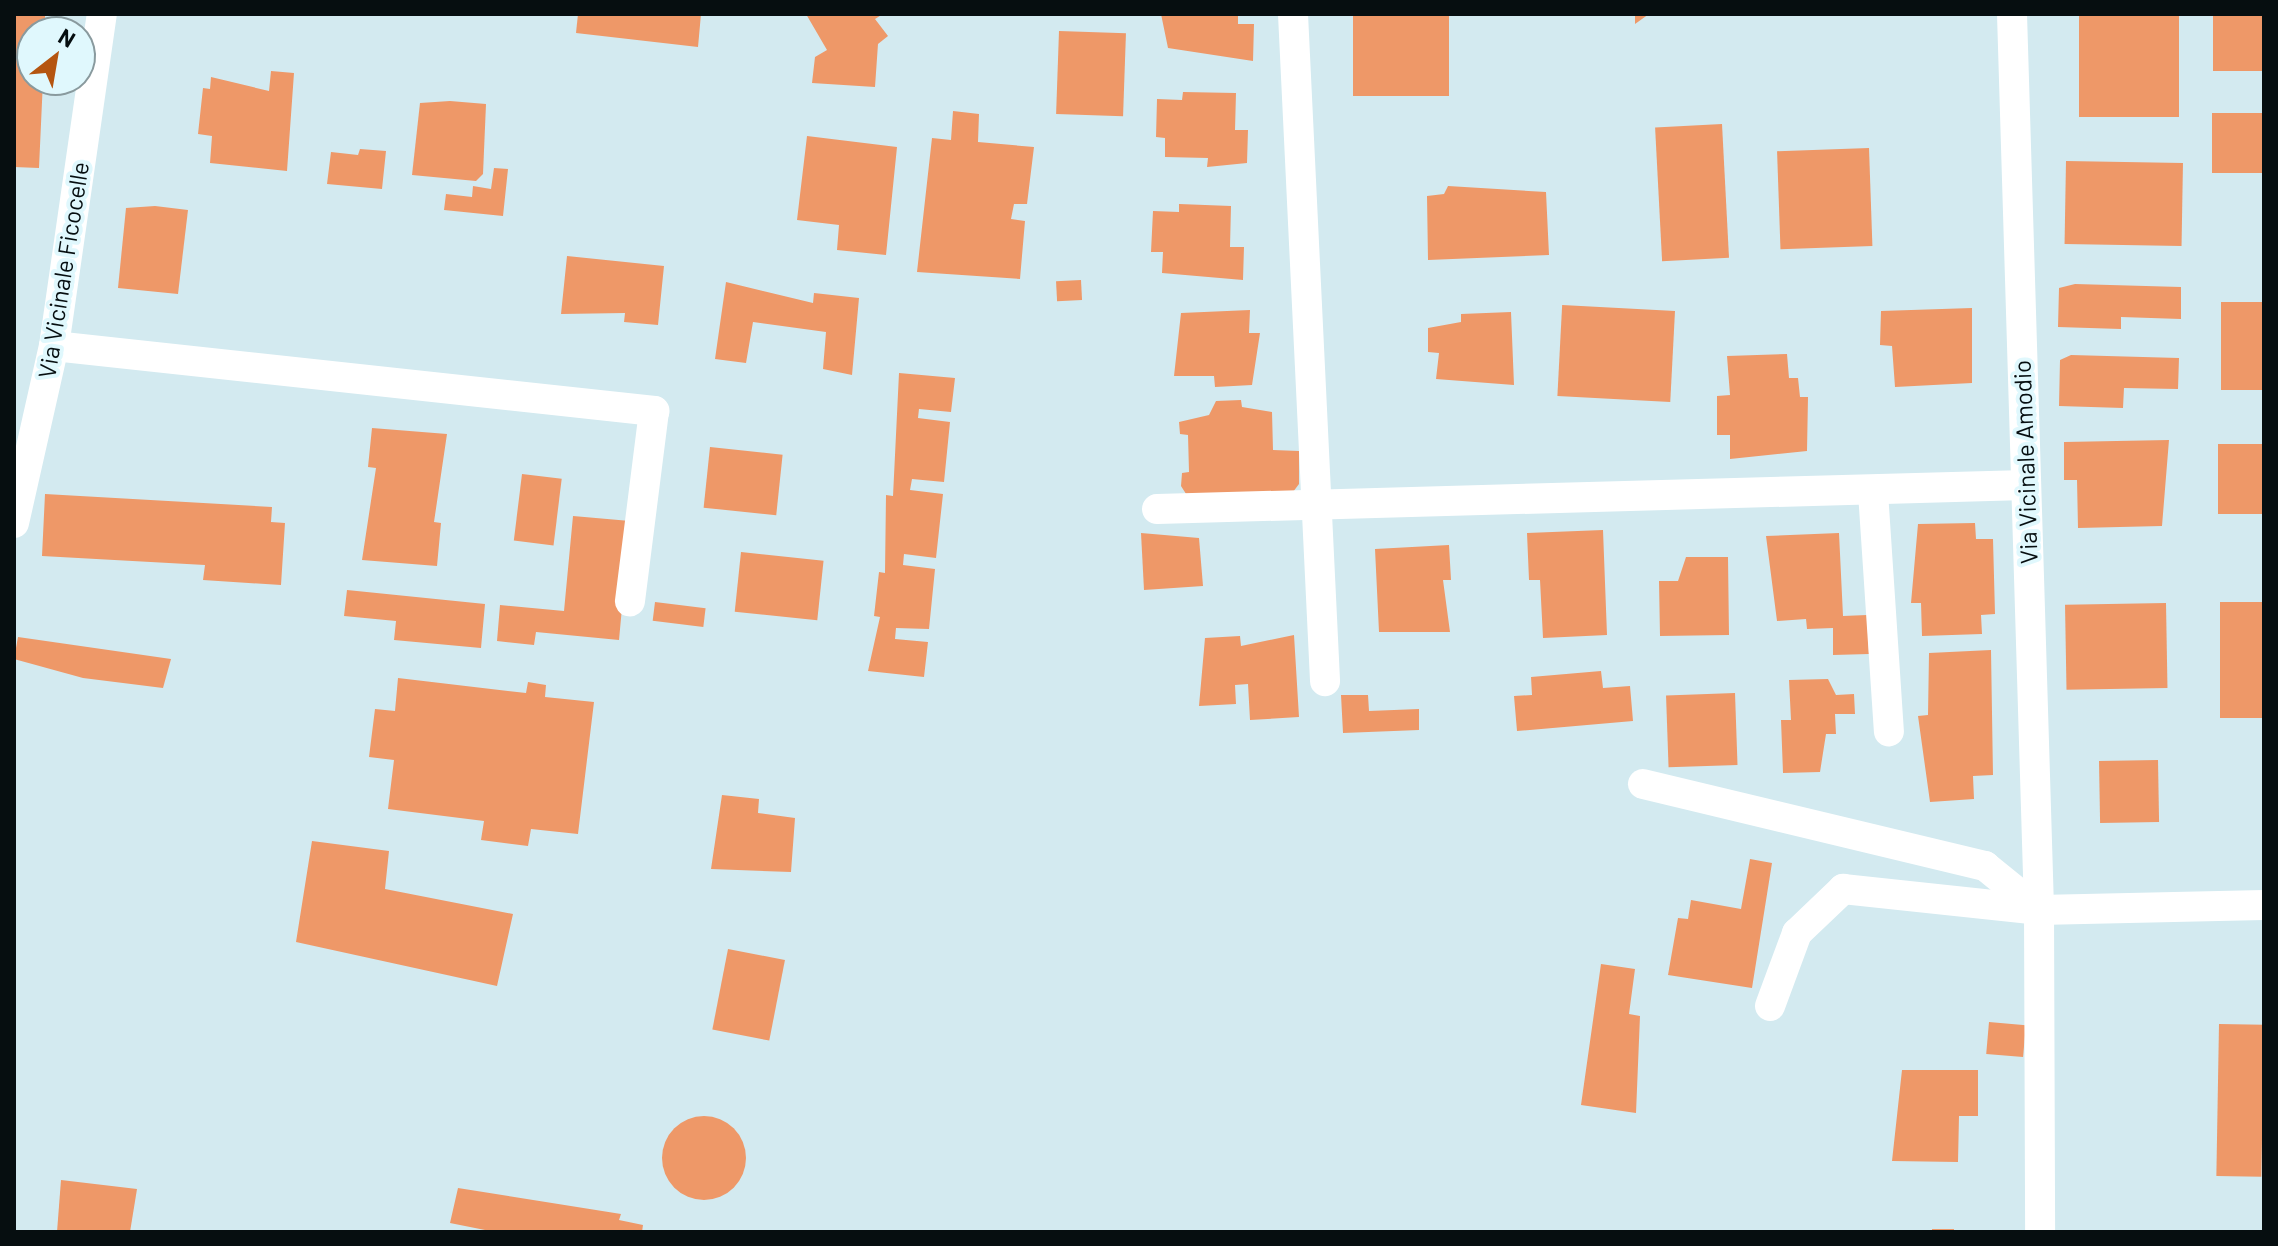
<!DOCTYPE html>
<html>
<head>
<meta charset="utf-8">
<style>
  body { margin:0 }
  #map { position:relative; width:2278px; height:1246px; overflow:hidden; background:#d3eaf0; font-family:Barlow,sans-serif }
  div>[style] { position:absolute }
  .building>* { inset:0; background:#ee9868; transform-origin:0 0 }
  .round { border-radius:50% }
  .minor>* { height:30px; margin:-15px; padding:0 15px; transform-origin:15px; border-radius:15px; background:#fff }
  span { translate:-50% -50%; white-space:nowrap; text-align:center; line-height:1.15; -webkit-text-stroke:8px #e0f8fd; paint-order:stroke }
  .street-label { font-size:24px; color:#060e10 }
  .frame { position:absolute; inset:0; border:16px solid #060e10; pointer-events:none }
  .north { position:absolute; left:16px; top:16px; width:80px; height:80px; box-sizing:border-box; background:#e0f8fd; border:2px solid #899a9e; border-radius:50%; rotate:31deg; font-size:22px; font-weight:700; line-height:32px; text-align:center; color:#060e10 }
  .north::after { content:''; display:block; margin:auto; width:28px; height:36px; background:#b55510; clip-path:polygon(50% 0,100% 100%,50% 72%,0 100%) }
</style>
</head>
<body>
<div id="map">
  <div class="building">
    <div style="clip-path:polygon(14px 14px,45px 14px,45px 32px,32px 32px,32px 80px,43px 80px,39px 168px,14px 167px)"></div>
    <div style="clip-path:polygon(578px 14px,701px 14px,698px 47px,576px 33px)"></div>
    <div style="clip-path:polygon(806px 14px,883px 14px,875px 19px,888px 36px,878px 44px,875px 87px,812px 83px,815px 57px,827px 50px)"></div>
    <div style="clip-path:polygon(1161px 14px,1238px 14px,1238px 24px,1254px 24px,1253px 61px,1168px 48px)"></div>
    <div style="left:1353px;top:14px;width:96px;height:82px"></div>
    <div style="clip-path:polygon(1635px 14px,1649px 14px,1635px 24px)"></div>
    <div style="left:2079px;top:14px;width:100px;height:103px"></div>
    <div style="left:2213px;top:14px;width:51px;height:57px"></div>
    <div style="left:1059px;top:31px;width:67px;height:83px;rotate:2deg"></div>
    <div style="clip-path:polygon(271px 71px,294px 73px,287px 171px,210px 163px,212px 136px,198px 134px,203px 88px,210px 89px,211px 77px,269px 91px)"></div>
    <div style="clip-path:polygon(1183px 92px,1236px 93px,1235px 130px,1248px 130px,1247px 163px,1207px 167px,1208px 158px,1165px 157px,1165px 138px,1156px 137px,1157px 99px,1182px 100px)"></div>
    <div style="clip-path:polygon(450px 101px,486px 104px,483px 174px,476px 181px,412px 175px,420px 103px)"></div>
    <div style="clip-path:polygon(953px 111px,979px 114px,978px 142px,1034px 147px,1027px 204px,1014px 204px,1011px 219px,1025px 221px,1020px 279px,917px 272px,932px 138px,951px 140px)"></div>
    <div style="left:2212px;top:113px;width:52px;height:60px"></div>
    <div style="left:1722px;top:124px;width:134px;height:67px;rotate:87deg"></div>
    <div style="clip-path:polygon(807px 136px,897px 147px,886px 255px,837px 250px,839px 225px,797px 220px)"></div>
    <div style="left:1869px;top:148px;width:98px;height:92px;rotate:88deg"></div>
    <div style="clip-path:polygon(360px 149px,386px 151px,382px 189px,327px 184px,331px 152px,358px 155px)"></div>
    <div style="left:2066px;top:161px;width:117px;height:83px;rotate:1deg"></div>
    <div style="clip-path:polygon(494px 168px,508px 169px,503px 216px,444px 210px,446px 194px,472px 197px,473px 186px,491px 189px)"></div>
    <div style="clip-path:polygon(1448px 186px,1546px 192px,1549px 255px,1428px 260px,1427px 196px,1444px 194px)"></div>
    <div style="clip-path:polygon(1179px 204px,1231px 206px,1230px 247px,1244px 247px,1243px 280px,1162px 273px,1163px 252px,1151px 252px,1153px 211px,1179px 212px)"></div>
    <div style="clip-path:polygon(155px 206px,188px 210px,178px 294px,118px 288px,126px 208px)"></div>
    <div style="clip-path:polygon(567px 256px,664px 266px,658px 325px,624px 322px,625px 313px,561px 314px)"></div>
    <div style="left:1081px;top:280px;width:20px;height:25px;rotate:87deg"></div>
    <div style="clip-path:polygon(726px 282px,813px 303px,814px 293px,859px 298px,852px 375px,823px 369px,826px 332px,753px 322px,746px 363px,715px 359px)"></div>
    <div style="clip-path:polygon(2075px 284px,2181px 287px,2181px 319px,2121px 317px,2121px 329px,2058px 327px,2059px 288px)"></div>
    <div style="left:2264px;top:302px;width:88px;height:43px;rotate:90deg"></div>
    <div style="clip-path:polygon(1972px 308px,1972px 383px,1895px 387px,1892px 346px,1880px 345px,1881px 311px)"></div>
    <div style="clip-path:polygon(1250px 310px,1249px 333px,1260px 333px,1252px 385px,1215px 387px,1214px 376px,1174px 376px,1181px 313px)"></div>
    <div style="left:1675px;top:311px;width:91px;height:113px;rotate:93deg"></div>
    <div style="clip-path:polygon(1511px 312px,1514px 385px,1436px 379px,1439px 353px,1428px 352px,1428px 328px,1461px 322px,1461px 314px)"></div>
    <div style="clip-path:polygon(1787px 354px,1789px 378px,1798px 378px,1800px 397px,1808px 397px,1807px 451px,1730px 459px,1730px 435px,1717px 435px,1717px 396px,1730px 395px,1727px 356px)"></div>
    <div style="clip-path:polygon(2071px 355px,2179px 358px,2178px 389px,2124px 388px,2123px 408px,2059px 406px,2060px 360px)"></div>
    <div style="clip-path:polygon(899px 373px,955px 378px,951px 412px,919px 409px,918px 418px,950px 422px,944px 482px,912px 479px,910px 490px,943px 494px,936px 558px,904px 554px,903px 565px,935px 569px,929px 629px,896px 628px,895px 639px,928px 642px,924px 677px,868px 671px,880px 617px,874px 616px,879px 572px,885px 573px,886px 495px,893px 496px)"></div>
    <div style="clip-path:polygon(1241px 400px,1242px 407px,1272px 412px,1273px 450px,1299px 451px,1299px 484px,1293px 492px,1188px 497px,1181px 486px,1182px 473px,1189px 472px,1188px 435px,1180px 434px,1179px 422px,1209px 415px,1216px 401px)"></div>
    <div style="clip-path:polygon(372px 428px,447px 434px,434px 522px,441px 523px,437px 566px,362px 560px,376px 468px,368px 467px)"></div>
    <div style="clip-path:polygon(2169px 440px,2162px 526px,2078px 528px,2077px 480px,2064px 480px,2064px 442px)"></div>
    <div style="left:2218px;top:444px;width:46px;height:70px"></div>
    <div style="left:710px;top:447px;width:73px;height:61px;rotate:6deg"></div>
    <div style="left:522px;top:474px;width:40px;height:67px;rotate:7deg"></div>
    <div style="clip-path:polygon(45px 494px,272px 507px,271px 522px,285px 523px,281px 585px,203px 580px,205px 565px,42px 556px)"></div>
    <div style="clip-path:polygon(573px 516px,630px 521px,619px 640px,536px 632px,534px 645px,497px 641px,500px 605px,564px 611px)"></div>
    <div style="clip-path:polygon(1975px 523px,1976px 539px,1993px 539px,1995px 614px,1981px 615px,1982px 634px,1922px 636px,1921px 603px,1911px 603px,1918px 524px)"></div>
    <div style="clip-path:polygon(1603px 530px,1607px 635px,1543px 638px,1540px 580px,1529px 580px,1527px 533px)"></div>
    <div style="clip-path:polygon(1141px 533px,1199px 538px,1203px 586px,1144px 590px)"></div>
    <div style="clip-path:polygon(1839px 533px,1843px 616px,1867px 615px,1869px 654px,1833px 655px,1833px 628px,1807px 629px,1806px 619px,1777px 621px,1766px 536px)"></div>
    <div style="clip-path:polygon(1449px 545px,1451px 580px,1443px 580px,1450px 632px,1379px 632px,1375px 549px)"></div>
    <div style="left:741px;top:552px;width:83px;height:60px;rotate:6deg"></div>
    <div style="clip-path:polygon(1686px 557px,1728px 557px,1729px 635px,1660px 636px,1659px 581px,1678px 581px)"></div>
    <div style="clip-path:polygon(347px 590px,485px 604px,481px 648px,394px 640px,396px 621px,344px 616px)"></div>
    <div style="left:655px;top:602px;width:51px;height:19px;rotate:7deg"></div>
    <div style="left:2264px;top:602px;width:116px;height:44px;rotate:90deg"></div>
    <div style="left:2166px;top:603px;width:85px;height:101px;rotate:89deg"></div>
    <div style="clip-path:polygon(1294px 635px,1299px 717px,1250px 720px,1248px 684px,1235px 685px,1236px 704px,1199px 706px,1205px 638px,1240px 636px,1241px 646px)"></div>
    <div style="clip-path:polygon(18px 637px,171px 659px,163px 688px,83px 678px,14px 659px)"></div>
    <div style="clip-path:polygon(1991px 650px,1993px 775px,1973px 776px,1974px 799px,1930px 802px,1918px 716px,1928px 715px,1929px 653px)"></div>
    <div style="clip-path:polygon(1601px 671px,1603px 688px,1630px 686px,1633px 721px,1517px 731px,1514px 696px,1532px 695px,1531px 677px)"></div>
    <div style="clip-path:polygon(398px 678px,526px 693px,528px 682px,546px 685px,545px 697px,594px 702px,578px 834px,531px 829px,528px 846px,481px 840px,484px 821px,388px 809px,394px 760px,369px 757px,375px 709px,395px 711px)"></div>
    <div style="clip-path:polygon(1828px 679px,1836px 695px,1854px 694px,1855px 714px,1835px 714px,1836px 734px,1826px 734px,1820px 772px,1783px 773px,1781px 720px,1791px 720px,1789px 680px)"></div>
    <div style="left:1735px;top:693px;width:72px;height:69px;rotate:88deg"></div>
    <div style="clip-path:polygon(1341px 695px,1368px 695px,1369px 711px,1419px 709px,1419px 730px,1343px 733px)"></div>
    <div style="left:2158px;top:760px;width:62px;height:59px;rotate:89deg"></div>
    <div style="clip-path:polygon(722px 795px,759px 799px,758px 813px,795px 818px,791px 872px,711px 869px)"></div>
    <div style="clip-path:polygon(312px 841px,389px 851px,385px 889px,513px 914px,497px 986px,296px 942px)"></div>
    <div style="clip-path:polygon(1750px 859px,1772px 863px,1752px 988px,1668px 975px,1678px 918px,1688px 919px,1691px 900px,1741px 909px)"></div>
    <div style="left:728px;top:949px;width:58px;height:82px;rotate:11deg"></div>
    <div style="clip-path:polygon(1601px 964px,1635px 969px,1629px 1014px,1640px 1016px,1636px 1113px,1581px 1105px)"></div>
    <div style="left:1989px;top:1022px;width:37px;height:32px;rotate:5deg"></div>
    <div style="left:2219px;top:1024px;width:45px;height:152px;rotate:1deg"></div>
    <div style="clip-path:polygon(1902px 1070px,1978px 1070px,1978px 1116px,1959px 1116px,1958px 1162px,1892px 1161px)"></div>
    <div class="round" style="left:662px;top:1116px;width:84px;height:84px"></div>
    <div style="clip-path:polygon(61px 1180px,137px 1189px,130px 1232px,57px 1232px)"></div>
    <div style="clip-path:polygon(458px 1188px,621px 1214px,619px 1220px,643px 1225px,642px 1232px,495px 1232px,450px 1223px)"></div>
    <div style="left:1932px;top:1229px;width:22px;height:3px"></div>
  </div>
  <div class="minor">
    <div style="left:1293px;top:14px;width:668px;rotate:87.25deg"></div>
    <div style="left:2012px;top:14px;width:896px;rotate:88.27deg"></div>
    <div style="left:54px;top:346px;width:604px;rotate:6.18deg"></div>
    <div style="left:654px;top:411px;width:192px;rotate:97.2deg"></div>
    <div style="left:1873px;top:492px;width:240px;rotate:86.2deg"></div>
    <div style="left:1157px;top:509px;width:869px;rotate:-1.58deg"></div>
    <div style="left:14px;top:523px;width:181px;rotate:-77.3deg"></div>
    <div style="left:54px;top:346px;width:335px;rotate:-81.8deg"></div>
    <div style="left:1643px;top:784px;width:352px;rotate:13.5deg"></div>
    <div style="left:1985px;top:866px;width:70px;rotate:39.2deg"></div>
    <div style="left:2039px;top:910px;width:322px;rotate:89.8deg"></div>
    <div style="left:1770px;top:1006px;width:78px;rotate:-69.7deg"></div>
    <div style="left:1797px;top:933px;width:64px;rotate:-43.7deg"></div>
    <div style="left:1843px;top:889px;width:197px;rotate:6.1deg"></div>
    <div style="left:2039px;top:910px;width:225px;rotate:-1.3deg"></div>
  </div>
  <div class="street-label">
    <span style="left:63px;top:270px;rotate:-81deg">Via Vicinale Ficocelle</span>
    <span style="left:2025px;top:462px;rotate:-92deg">Via Vicinale Amodio</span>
  </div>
  <div class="frame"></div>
  <div class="north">N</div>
</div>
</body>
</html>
